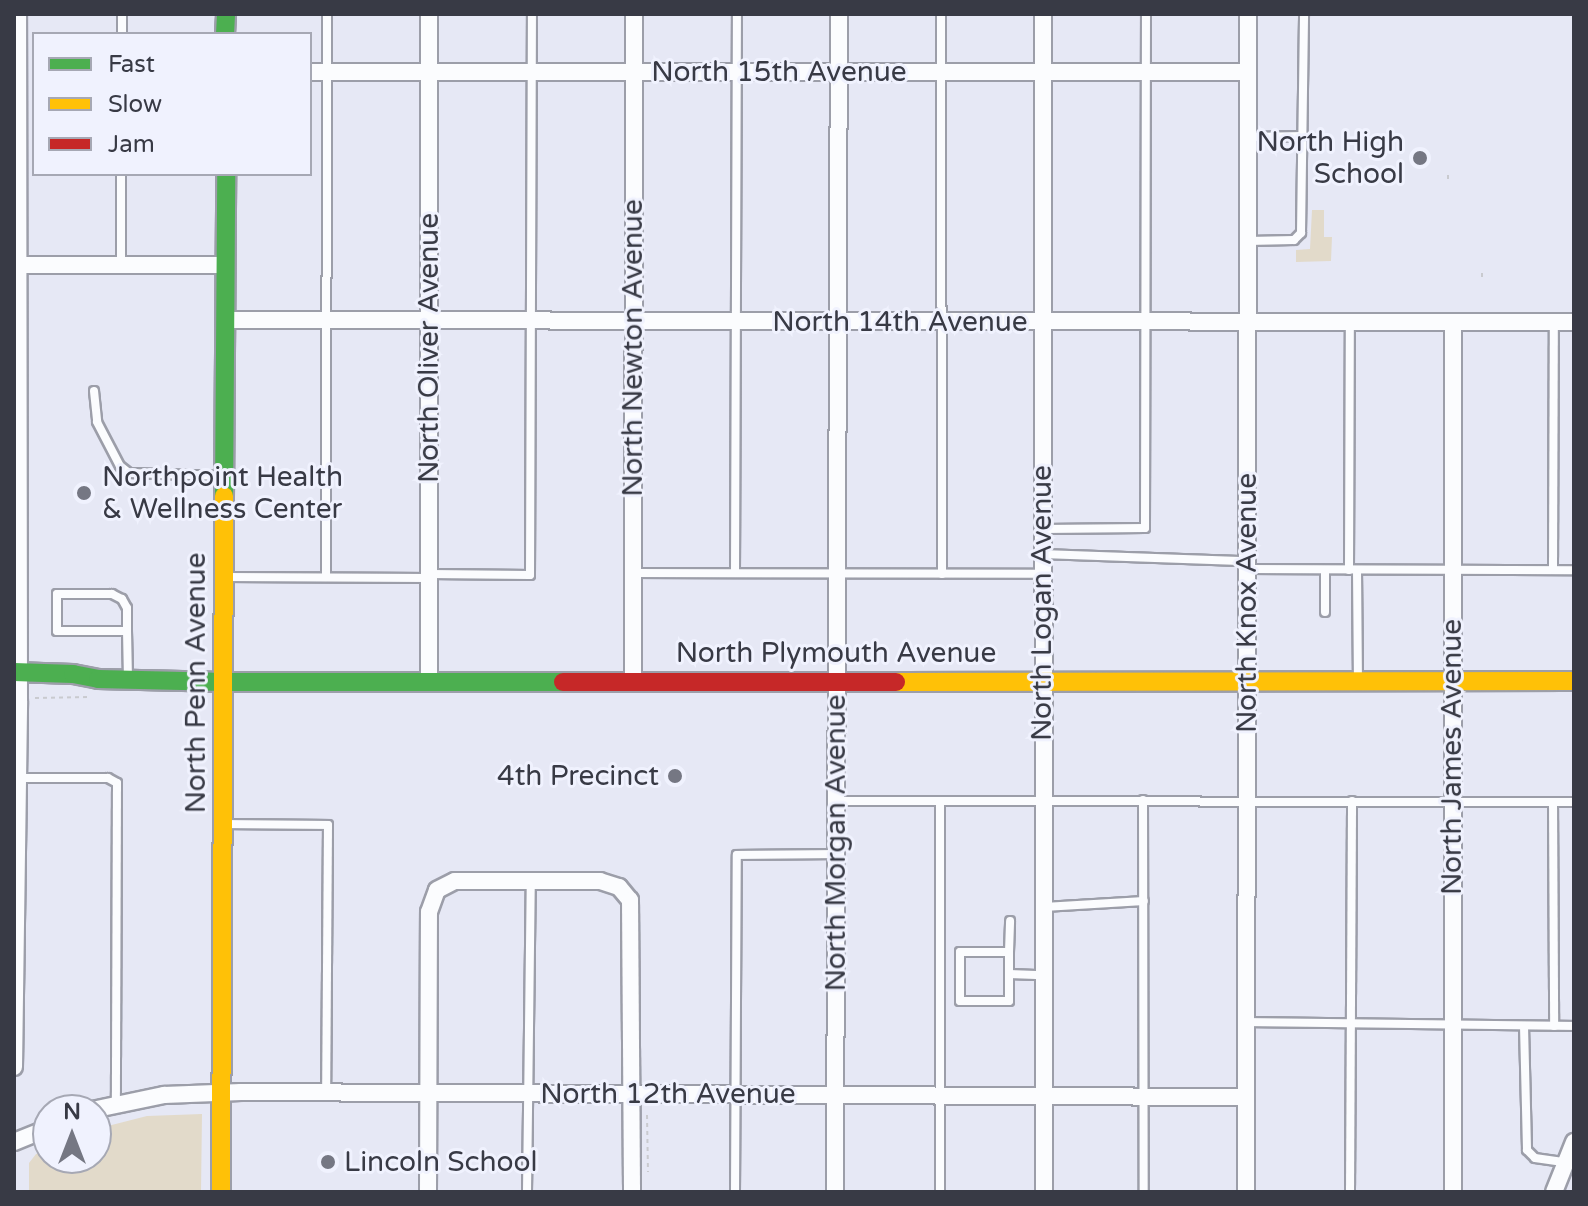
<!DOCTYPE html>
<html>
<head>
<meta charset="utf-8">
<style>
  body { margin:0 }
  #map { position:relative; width:1588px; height:1206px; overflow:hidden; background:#e6e8f5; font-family:"Varela Round",sans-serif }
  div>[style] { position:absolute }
  .green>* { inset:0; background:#e2daca }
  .path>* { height:2px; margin-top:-1px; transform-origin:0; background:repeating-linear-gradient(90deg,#c9cacf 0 4px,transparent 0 8px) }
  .roads { filter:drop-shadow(2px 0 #9c9ea9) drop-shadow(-2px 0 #9c9ea9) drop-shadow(0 2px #9c9ea9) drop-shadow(0 -2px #9c9ea9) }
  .lane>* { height:8px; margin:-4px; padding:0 4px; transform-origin:4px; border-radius:4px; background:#fbfcfe }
  .street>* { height:16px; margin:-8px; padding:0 8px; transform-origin:8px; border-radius:8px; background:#fbfcfe }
  .fast>* { height:18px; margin:-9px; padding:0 9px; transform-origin:9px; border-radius:9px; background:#4caf50 }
  .slow>* { height:18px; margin:-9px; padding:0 9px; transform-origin:9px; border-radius:9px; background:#ffc107 }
  .jam>* { height:18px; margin:-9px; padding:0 9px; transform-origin:9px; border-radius:9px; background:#c62828 }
  .dots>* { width:22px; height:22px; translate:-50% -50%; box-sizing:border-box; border:4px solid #f0f2fe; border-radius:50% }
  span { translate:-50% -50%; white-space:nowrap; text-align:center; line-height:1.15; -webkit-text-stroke:6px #f0f2fe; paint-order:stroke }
  .street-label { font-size:28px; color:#383a45 }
  .poi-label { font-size:28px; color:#383a45 }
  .right { translate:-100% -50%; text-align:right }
  .left { translate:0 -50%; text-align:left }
  .frame { position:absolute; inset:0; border:16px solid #383a45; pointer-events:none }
  .legend { position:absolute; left:32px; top:32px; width:280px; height:144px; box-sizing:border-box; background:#f0f2fe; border:2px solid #a6a8b4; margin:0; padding:10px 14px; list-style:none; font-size:24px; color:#383a45 }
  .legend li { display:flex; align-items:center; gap:16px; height:40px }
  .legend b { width:40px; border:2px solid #a6a8b4 }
  .north { position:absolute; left:32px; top:1094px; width:80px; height:80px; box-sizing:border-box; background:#f0f2fe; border:2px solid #a6a8b4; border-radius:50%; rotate:0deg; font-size:22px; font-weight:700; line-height:32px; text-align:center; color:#383a45 }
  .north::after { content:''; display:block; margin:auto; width:28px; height:36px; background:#757783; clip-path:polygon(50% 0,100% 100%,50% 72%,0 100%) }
</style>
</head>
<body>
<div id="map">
  <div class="green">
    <div style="clip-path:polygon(1312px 210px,1324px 210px,1324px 237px,1332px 237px,1331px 261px,1296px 262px,1296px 250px,1310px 249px)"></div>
    <div style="clip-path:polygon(202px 1114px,201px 1192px,29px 1192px,29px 1163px,36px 1154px,48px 1149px,48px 1158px,96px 1158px,96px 1129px,147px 1116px)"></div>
  </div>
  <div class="path">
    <div style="left:1448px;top:179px;width:8px;rotate:-90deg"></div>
    <div style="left:1482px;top:277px;width:8px;rotate:-90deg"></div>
    <div style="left:35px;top:698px;width:54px;rotate:-1.1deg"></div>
    <div style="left:647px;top:1115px;width:57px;rotate:89deg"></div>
  </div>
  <div class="roads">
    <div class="lane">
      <div style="left:941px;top:14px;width:560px;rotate:89.9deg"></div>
      <div style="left:122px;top:34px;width:20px;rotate:-90deg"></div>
      <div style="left:1248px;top:137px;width:56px;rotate:-1deg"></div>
      <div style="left:1248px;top:241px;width:46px;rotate:-1.2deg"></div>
      <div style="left:1294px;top:240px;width:10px;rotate:-45deg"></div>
      <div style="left:1301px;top:233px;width:219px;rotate:-89.2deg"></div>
      <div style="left:121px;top:265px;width:91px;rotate:-90deg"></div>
      <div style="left:94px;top:391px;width:31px;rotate:84deg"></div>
      <div style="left:97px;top:422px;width:50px;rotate:62.4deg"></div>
      <div style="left:120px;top:466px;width:11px;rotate:38deg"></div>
      <div style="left:129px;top:473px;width:95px;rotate:1.8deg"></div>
      <div style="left:1044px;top:529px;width:101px;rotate:-0.6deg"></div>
      <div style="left:1145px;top:528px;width:514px;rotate:-89.89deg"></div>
      <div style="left:1042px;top:554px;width:205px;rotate:2deg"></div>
      <div style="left:1248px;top:569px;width:326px;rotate:0.2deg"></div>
      <div style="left:1349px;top:570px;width:248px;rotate:-89.8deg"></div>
      <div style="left:1357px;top:570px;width:111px;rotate:89.5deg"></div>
      <div style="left:1553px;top:570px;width:248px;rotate:-89.8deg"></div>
      <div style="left:633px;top:573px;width:409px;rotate:0.1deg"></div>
      <div style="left:735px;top:573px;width:559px;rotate:-89.8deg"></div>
      <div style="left:430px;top:574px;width:100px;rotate:0.6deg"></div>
      <div style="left:530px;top:575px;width:561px;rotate:-89.8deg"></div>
      <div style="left:226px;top:577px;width:203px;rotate:0.3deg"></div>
      <div style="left:326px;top:577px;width:563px;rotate:-89.9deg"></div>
      <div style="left:1325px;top:612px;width:42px;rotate:-90deg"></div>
      <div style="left:127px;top:631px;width:70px;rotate:180deg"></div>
      <div style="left:57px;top:631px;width:37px;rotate:-90deg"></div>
      <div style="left:57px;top:594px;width:55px"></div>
      <div style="left:112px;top:594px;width:11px;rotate:27deg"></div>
      <div style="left:122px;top:599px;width:10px;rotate:61deg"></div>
      <div style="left:127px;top:608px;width:23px;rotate:90deg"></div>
      <div style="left:127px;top:631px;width:49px;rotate:88.8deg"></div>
      <div style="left:16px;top:778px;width:92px"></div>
      <div style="left:108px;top:778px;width:10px;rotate:29deg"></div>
      <div style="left:117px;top:783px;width:320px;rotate:90.2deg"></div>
      <div style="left:1143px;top:800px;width:392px;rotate:89.9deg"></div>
      <div style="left:837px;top:801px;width:737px;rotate:0.08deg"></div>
      <div style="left:1553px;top:802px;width:224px;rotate:89.7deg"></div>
      <div style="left:225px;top:824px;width:103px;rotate:0.6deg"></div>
      <div style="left:328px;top:825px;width:267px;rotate:90.4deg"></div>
      <div style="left:1044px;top:907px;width:100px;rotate:-3.4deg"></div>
      <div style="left:1009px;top:952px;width:31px;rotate:-88deg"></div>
      <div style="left:1009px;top:974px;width:22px;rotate:-90deg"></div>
      <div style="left:1009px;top:952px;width:49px;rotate:180deg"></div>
      <div style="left:960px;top:952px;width:49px;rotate:90deg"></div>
      <div style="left:960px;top:1001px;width:49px"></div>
      <div style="left:1009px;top:1001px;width:27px;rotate:-90deg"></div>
      <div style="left:1009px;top:974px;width:34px;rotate:2deg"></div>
      <div style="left:1247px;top:1022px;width:327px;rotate:0.7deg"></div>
      <div style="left:1524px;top:1026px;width:124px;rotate:88.6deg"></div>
      <div style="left:1527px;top:1150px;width:11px;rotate:45deg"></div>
      <div style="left:1535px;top:1158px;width:30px;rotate:8deg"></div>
      <div style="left:527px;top:1192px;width:311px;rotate:-89.3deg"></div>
      <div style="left:735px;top:1192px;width:337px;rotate:-89.7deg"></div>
      <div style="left:737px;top:855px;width:99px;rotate:-0.6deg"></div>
      <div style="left:940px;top:1192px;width:390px;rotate:-90deg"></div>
      <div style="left:1350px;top:1192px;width:391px;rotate:-89.7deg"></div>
    </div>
    <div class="street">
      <div style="left:1043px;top:14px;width:1178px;rotate:89.95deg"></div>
      <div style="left:310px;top:72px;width:938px"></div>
      <div style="left:14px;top:265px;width:212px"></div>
      <div style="left:227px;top:320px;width:1347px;rotate:0.09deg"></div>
      <div style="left:1453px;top:322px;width:870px;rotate:90deg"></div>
      <div style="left:429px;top:681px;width:667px;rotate:-90deg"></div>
      <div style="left:633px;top:681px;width:667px;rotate:-89.91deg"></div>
      <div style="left:14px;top:1067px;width:366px;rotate:-89.2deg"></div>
      <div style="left:19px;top:701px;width:687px;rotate:-90.08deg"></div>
      <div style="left:92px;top:1110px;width:74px;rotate:-11.8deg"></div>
      <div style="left:164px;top:1095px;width:77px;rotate:-2.2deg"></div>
      <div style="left:241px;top:1092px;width:1004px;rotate:0.29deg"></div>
      <div style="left:14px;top:1142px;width:37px;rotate:-22deg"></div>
      <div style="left:428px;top:1192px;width:280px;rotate:-89.8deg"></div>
      <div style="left:429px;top:912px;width:23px;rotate:-70deg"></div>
      <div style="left:437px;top:890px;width:20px;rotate:-27deg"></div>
      <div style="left:455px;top:881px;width:145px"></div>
      <div style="left:600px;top:881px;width:20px;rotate:18deg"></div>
      <div style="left:619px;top:887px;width:17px;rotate:50deg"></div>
      <div style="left:630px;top:900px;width:292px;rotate:89.6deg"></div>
      <div style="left:835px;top:1192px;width:1178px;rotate:-89.81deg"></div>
      <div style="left:1246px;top:1192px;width:1178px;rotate:-89.9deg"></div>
      <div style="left:1554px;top:1192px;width:54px;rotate:-68.2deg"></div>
    </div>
    <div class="fast">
      <div style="left:225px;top:34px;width:20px;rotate:-87deg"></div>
      <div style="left:224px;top:496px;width:322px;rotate:-89.6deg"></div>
      <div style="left:14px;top:672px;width:59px;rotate:1.9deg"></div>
      <div style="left:73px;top:674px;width:25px;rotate:11deg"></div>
      <div style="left:98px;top:679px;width:127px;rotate:1.4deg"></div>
      <div style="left:225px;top:682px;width:338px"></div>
    </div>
    <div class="slow">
      <div style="left:896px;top:682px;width:678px;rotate:-0.08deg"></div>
      <div style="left:221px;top:1192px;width:696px;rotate:-89.75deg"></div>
    </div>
    <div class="jam">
      <div style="left:563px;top:682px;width:333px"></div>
    </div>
  </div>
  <div class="dots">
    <div style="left:1420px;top:158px;background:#757783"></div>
    <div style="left:84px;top:493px;background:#757783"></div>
    <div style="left:675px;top:776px;background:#757783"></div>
    <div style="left:328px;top:1162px;background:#757783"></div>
  </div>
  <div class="street-label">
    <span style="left:779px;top:72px">North 15th Avenue</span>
    <span style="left:900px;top:322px">North 14th Avenue</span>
    <span style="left:429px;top:348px;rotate:-90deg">North Oliver Avenue</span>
    <span style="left:633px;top:348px;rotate:-90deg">North Newton Avenue</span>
    <span style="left:1042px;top:603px;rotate:-90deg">North Logan Avenue</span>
    <span style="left:1247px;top:603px;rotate:-90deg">North Knox Avenue</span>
    <span style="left:836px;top:653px">North Plymouth Avenue</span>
    <span style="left:196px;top:683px;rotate:-90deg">North Penn Avenue</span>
    <span style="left:1452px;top:757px;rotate:-90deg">North James Avenue</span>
    <span style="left:836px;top:843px;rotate:-90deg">North Morgan Avenue</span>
    <span style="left:668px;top:1094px">North 12th Avenue</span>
  </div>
  <div class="poi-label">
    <span class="right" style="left:1404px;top:158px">North High<br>School</span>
    <span class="left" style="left:102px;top:493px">Northpoint Health<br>&amp; Wellness Center</span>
    <span class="right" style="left:659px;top:776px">4th Precinct</span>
    <span class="left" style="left:344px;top:1162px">Lincoln School</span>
  </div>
  <div class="frame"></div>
  <ul class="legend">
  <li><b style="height:10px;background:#4caf50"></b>Fast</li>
  <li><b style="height:10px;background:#ffc107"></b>Slow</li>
  <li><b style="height:10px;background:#c62828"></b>Jam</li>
  </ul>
  <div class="north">N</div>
</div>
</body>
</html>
